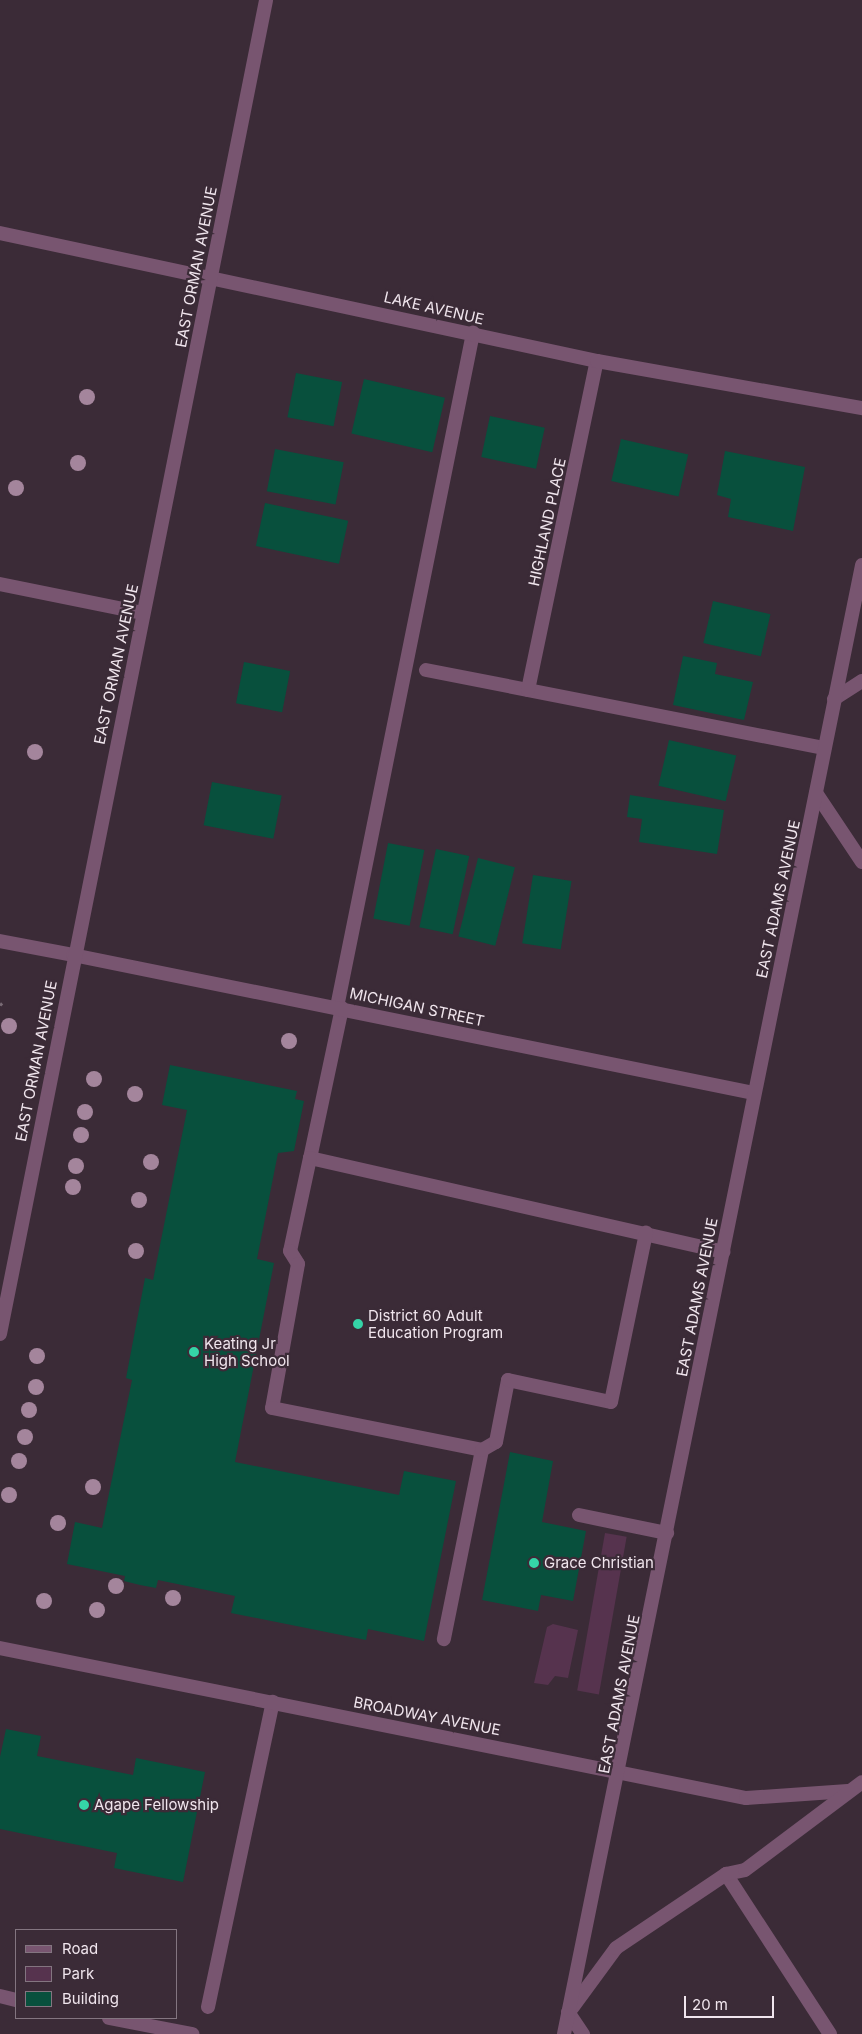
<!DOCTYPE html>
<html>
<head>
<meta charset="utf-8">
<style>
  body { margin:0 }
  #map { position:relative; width:862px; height:2034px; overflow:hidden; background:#3b2b37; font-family:Inter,sans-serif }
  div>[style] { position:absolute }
  .green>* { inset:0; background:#56334e; transform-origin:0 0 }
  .building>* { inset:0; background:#08503d; transform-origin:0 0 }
  .path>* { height:3px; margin-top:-1.5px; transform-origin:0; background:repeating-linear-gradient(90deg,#796b75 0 5px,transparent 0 7.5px) }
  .service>* { height:14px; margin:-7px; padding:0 7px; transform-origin:7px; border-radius:7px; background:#785570 }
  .minor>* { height:14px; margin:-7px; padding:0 7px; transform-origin:7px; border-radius:7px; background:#785570 }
  .tertiary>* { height:14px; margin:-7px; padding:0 7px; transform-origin:7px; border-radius:7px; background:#785570 }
  .trees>* { width:16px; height:16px; margin:-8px; border-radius:50%; background:#a4859c }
  .dots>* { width:14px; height:14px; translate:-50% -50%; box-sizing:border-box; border:2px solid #3b2b37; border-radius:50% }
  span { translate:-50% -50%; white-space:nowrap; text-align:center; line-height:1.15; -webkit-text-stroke:4.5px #3b2b37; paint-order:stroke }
  .street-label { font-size:15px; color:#f0e5ed }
  .poi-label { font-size:15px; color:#f0e5ed }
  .left { translate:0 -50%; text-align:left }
  .legend { position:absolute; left:15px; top:1929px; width:162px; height:90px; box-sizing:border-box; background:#3b2b37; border:1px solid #837580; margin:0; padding:6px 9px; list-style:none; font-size:15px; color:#f0e5ed }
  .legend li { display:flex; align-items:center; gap:10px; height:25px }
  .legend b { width:25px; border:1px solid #837580 }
  .scale { position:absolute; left:684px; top:1996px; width:90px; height:22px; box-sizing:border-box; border:2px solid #f0e5ed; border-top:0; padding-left:6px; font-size:15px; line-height:18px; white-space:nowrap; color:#f0e5ed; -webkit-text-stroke:4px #3b2b37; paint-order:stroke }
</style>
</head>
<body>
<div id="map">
  <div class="green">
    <div style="left:605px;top:1533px;width:22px;height:160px;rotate:10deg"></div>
    <div style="clip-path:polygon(553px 1624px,578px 1630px,568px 1678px,555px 1676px,548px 1685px,534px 1683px,547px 1627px)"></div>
  </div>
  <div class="building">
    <div style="left:296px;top:373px;width:47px;height:45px;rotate:11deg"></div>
    <div style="left:364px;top:379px;width:83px;height:56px;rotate:13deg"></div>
    <div style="left:490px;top:416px;width:56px;height:42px;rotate:12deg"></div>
    <div style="left:621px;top:439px;width:69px;height:43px;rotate:13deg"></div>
    <div style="left:275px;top:449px;width:70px;height:43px;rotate:11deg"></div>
    <div style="clip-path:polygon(725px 451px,805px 467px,793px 531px,728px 517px,731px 499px,717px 495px)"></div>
    <div style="left:265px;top:503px;width:85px;height:44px;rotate:12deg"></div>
    <div style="left:713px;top:601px;width:59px;height:43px;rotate:13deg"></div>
    <div style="clip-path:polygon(683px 656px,717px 663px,715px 674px,753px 682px,744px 720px,673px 705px)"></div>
    <div style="left:244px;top:662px;width:47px;height:42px;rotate:11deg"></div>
    <div style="left:669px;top:740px;width:69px;height:47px;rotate:13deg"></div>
    <div style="left:212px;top:782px;width:71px;height:44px;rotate:11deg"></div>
    <div style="clip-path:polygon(630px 795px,724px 810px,717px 854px,639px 842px,642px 819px,627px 817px)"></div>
    <div style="left:388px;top:843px;width:37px;height:77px;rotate:11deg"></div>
    <div style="left:436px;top:849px;width:34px;height:80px;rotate:12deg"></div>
    <div style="left:478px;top:858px;width:38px;height:81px;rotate:14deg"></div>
    <div style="left:533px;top:875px;width:39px;height:69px;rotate:9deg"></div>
    <div style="clip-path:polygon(170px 1065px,297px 1091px,295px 1099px,304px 1101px,294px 1151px,278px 1153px,257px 1259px,274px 1263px,235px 1462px,399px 1495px,404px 1471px,456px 1481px,424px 1641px,368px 1629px,366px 1640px,231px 1613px,235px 1596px,158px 1580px,156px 1588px,140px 1585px,124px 1581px,125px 1576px,67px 1564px,75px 1522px,102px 1528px,132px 1380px,126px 1378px,145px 1278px,153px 1280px,187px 1110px,162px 1105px)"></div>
    <div style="clip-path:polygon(510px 1452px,553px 1461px,542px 1522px,586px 1531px,573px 1601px,541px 1595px,538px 1611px,482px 1600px)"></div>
    <div style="clip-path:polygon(6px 1729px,41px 1736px,37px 1756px,133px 1775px,136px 1758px,205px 1772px,183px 1882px,114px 1868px,117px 1853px,0 1829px,0 1757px)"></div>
  </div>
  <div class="path">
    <div style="left:0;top:1005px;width:3px;rotate:-45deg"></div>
  </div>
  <div class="service">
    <div style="left:0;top:584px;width:145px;rotate:11.5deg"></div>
    <div style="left:426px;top:670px;width:406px;rotate:11.1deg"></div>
    <div style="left:0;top:941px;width:74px;rotate:10.9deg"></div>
    <div style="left:337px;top:1007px;width:688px;rotate:-78.59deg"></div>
    <div style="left:342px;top:1008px;width:153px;rotate:102deg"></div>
    <div style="left:310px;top:1158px;width:424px;rotate:12.8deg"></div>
    <div style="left:310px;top:1158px;width:95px;rotate:102.1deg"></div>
    <div style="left:290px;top:1251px;width:15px;rotate:58deg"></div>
    <div style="left:298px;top:1264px;width:146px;rotate:100.2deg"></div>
    <div style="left:272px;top:1408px;width:214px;rotate:11.3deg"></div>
    <div style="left:482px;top:1450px;width:193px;rotate:101.4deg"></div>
    <div style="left:482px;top:1450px;width:16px;rotate:-30deg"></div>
    <div style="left:496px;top:1442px;width:63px;rotate:-79deg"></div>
    <div style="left:508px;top:1380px;width:105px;rotate:12.1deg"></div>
    <div style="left:611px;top:1402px;width:173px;rotate:-78.3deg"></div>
    <div style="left:579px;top:1515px;width:90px;rotate:11.6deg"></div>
    <div style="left:726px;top:1874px;width:191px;rotate:57deg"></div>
    <div style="left:0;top:1996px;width:16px;rotate:14deg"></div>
    <div style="left:208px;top:2007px;width:312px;rotate:-78deg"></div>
    <div style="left:109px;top:2018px;width:85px;rotate:10.9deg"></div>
  </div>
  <div class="minor">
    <div style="left:528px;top:690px;width:336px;rotate:-78.2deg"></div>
    <div style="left:834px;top:699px;width:33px;rotate:-33deg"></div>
    <div style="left:816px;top:793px;width:83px;rotate:56.3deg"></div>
    <div style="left:73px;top:955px;width:695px;rotate:11.46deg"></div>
    <div style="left:0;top:1648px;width:761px;rotate:11.37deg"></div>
    <div style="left:746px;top:1798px;width:102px;rotate:-3.9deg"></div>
    <div style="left:572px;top:2008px;width:74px;rotate:-53.7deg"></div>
    <div style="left:616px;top:1948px;width:133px;rotate:-33.9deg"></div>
    <div style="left:726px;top:1874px;width:19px;rotate:-12deg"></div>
    <div style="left:745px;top:1870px;width:146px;rotate:-36.9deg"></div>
    <div style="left:568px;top:2012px;width:27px;rotate:56deg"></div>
    <div style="left:564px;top:2034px;width:1499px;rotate:-78.53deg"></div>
  </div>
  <div class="tertiary">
    <div style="left:0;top:233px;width:611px;rotate:12.1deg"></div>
    <div style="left:597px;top:361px;width:269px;rotate:10.1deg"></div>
    <div style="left:0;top:1334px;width:1360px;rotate:-78.72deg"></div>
  </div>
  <div class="trees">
    <div style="left:87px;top:397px"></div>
    <div style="left:78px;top:463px"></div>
    <div style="left:16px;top:488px"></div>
    <div style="left:35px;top:752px"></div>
    <div style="left:9px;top:1026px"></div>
    <div style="left:289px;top:1041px"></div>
    <div style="left:94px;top:1079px"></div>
    <div style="left:135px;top:1094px"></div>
    <div style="left:85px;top:1112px"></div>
    <div style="left:81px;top:1135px"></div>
    <div style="left:151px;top:1162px"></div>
    <div style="left:76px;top:1166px"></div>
    <div style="left:73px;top:1187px"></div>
    <div style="left:139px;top:1200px"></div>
    <div style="left:136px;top:1251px"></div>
    <div style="left:37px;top:1356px"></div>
    <div style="left:36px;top:1387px"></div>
    <div style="left:29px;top:1410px"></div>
    <div style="left:25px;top:1437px"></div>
    <div style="left:19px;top:1461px"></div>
    <div style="left:93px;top:1487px"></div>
    <div style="left:9px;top:1495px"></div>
    <div style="left:58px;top:1523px"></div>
    <div style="left:116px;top:1586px"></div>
    <div style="left:173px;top:1598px"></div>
    <div style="left:44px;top:1601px"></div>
    <div style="left:97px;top:1610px"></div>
  </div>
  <div class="dots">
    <div style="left:358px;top:1324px;background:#35d4a7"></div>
    <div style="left:194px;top:1352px;background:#35d4a7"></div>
    <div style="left:534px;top:1563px;background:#35d4a7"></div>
    <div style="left:84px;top:1805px;background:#35d4a7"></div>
  </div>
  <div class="street-label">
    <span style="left:196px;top:267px;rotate:-79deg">EAST ORMAN AVENUE</span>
    <span style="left:434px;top:308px;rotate:13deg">LAKE AVENUE</span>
    <span style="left:547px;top:522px;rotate:-78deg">HIGHLAND PLACE</span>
    <span style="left:116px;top:664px;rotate:-78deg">EAST ORMAN AVENUE</span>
    <span style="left:778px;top:899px;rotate:-78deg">EAST ADAMS AVENUE</span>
    <span style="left:417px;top:1007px;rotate:12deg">MICHIGAN STREET</span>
    <span style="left:36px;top:1061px;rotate:-79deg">EAST ORMAN AVENUE</span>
    <span style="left:697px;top:1297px;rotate:-79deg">EAST ADAMS AVENUE</span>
    <span style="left:619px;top:1694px;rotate:-79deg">EAST ADAMS AVENUE</span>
    <span style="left:427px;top:1716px;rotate:11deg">BROADWAY AVENUE</span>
  </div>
  <div class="poi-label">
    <span class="left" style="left:368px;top:1324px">District 60 Adult<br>Education Program</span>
    <span class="left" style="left:204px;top:1352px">Keating Jr<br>High School</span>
    <span class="left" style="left:544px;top:1563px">Grace Christian</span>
    <span class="left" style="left:94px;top:1805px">Agape Fellowship</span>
  </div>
  <ul class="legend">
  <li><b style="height:6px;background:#785570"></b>Road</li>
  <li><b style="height:14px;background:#56334e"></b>Park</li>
  <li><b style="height:14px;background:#08503d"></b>Building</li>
  </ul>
  <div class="scale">20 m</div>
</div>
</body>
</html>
